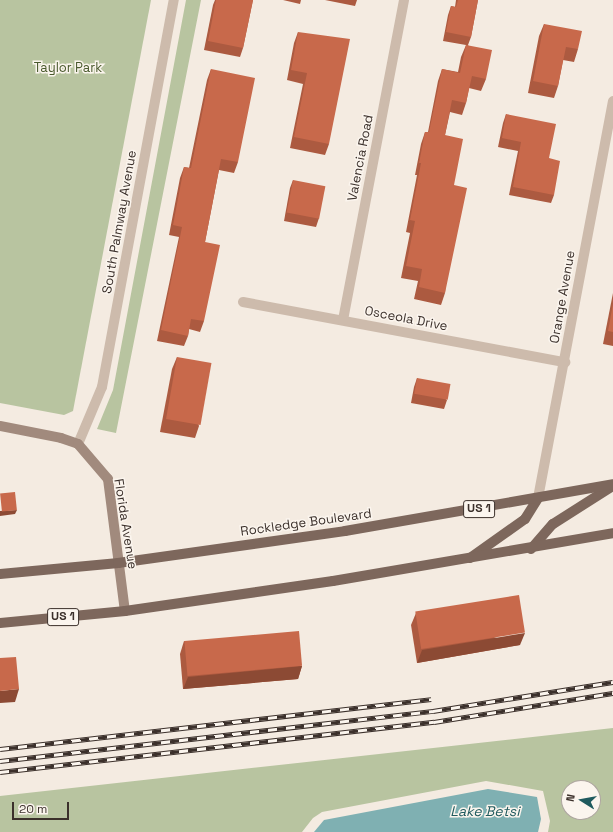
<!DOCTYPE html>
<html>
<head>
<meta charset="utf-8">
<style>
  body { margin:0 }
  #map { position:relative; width:613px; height:832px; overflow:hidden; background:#f4ebe1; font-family:"Space Grotesk",sans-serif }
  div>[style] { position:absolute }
  .green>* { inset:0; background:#b8c4a0 }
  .water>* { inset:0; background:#7fb0b2 }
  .street>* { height:10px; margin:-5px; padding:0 5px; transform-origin:5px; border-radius:5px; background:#cdbbac }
  .secondary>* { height:10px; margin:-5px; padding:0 5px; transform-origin:5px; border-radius:5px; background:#a18a7d }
  .primary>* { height:10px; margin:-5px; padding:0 5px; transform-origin:5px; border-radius:5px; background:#7d675c }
  .rail>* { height:4.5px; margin-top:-2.25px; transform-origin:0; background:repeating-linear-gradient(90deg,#fbf5ee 0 9px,#3b302b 0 18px); box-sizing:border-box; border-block:1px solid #3b302b }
  .wall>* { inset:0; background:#ac5a40 }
  .shaded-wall>* { inset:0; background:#8c4a34 }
  .building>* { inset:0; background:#c8694b; transform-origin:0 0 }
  span { translate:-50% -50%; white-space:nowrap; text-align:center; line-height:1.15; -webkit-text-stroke:3px #fbf5ee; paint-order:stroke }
  .shield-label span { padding:1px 3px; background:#fbf5ee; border:1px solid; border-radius:3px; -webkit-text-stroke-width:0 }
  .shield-label { font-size:12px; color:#3b302b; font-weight:700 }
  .park-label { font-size:13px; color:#4a5a2e }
  .street-label { font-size:13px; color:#3b302b }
  .water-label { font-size:14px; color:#1f5a5e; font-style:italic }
  .north { position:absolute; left:561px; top:780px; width:40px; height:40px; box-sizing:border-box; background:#fbf5ee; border:1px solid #aea6a0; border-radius:50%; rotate:281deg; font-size:11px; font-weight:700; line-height:16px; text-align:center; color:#3b302b }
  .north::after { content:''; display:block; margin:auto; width:14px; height:18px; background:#1f5a5e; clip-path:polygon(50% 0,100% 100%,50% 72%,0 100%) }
  .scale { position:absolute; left:12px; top:802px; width:57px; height:18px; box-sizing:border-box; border:2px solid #3b302b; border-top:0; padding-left:5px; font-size:12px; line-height:14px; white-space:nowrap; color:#3b302b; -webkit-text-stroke:3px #fbf5ee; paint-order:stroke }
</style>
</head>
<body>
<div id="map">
  <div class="green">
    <div style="clip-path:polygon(0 0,151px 0,73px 411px,64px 415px,0 403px)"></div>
    <div style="clip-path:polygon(186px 0,201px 0,116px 433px,97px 429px,113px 390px)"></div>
    <div style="clip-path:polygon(evenodd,613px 728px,613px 832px,548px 832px,550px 821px,543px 791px,486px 781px,322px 812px,313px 818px,302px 832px,0 832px,0 796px,613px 728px,569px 788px,593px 788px,593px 812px,569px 812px,569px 788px)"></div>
  </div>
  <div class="water">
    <div style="clip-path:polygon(488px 789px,537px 797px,541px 819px,538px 832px,314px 832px,324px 820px)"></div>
  </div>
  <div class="street">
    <div style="left:243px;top:302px;width:328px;rotate:10.6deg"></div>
    <div style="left:343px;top:320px;width:326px;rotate:-79.2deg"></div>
    <div style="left:78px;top:444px;width:62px;rotate:-67.2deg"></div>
    <div style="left:102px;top:387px;width:394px;rotate:-79.5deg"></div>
    <div style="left:538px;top:498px;width:404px;rotate:-79.3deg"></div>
  </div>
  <div class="secondary">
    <div style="left:0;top:426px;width:62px;rotate:11.1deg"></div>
    <div style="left:61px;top:438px;width:18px;rotate:19deg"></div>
    <div style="left:78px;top:444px;width:46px;rotate:49.4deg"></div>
    <div style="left:108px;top:479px;width:133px;rotate:82.7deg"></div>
  </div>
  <div class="primary">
    <div style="left:531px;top:549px;width:33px;rotate:-49deg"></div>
    <div style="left:553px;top:524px;width:69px;rotate:-32.5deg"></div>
    <div style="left:470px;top:558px;width:67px;rotate:-35.3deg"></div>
    <div style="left:525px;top:519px;width:25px;rotate:-58deg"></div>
    <div style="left:0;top:574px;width:119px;rotate:-5.3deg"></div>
    <div style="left:118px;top:563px;width:229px;rotate:-8deg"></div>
    <div style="left:345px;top:531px;width:272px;rotate:-9.9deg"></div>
    <div style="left:0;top:623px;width:126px;rotate:-5.5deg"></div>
    <div style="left:125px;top:611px;width:210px;rotate:-8.2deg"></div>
    <div style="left:333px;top:581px;width:284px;rotate:-9.7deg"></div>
  </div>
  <div class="rail">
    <div style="left:0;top:749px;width:434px;rotate:-6.6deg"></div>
    <div style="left:0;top:761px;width:436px;rotate:-6.6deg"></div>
    <div style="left:433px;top:711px;width:182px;rotate:-9.2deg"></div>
    <div style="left:0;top:772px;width:437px;rotate:-6.6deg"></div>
    <div style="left:434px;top:722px;width:181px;rotate:-9.2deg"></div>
  </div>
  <div class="wall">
    <div style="clip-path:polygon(215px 0,253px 0,243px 48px,240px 57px,204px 50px,213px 5px)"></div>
    <div style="clip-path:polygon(283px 0,301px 0,300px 4px)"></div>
    <div style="clip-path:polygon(325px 0,357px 0,355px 6px)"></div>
    <div style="clip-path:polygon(456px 0,478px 0,471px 37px,468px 45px,486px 79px,481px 91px,469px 88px,466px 103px,462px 115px,450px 112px,445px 135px,454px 185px,445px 293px,441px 305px,414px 299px,418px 281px,401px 278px,410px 233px,406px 232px,417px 175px,415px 175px,421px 144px,425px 132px,428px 132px,438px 81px,442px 69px,458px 72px,461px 57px,466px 45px,443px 41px,448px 15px,451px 6px,455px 7px)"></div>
    <div style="clip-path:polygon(544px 24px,578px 49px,574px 62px,563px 60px,558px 86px,554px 98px,528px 93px,539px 36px)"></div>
    <div style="clip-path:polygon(298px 32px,329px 144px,325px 155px,290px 148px,303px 84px,287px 80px,294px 43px)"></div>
    <div style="clip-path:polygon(211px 69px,238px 162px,234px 173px,219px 170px,205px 242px,204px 321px,200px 332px,189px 329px,188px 336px,184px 346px,157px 341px,179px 237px,169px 235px,180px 178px,184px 167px,189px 168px,207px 80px)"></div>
    <div style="clip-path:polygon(506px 114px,549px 158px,554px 195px,551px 203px,509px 195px,518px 151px,498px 147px,503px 123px)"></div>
    <div style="clip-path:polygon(293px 180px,319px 218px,316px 227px,284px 221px,290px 188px)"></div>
    <div style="clip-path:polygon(613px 293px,613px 346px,603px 344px)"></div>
    <div style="clip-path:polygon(177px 357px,199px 426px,195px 438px,160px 432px,172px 369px)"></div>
    <div style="clip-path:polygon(417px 378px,447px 400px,444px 409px,411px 403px,414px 387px)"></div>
    <div style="clip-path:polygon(416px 613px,520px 645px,417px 663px,411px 625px)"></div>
    <div style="clip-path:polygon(184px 641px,302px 666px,298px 679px,183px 689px,180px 654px)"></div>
  </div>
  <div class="shaded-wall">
    <div style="clip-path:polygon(17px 510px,15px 514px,0 516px,0 511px)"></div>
    <div style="clip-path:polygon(525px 633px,520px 645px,417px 663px,422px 650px)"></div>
    <div style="clip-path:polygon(302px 666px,298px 679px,183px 689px,188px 677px)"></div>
    <div style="clip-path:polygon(19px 689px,15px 702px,0 703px,0 691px)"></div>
  </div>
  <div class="building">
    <div style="clip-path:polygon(216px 0,253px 0,243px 48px,208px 41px)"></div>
    <div style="clip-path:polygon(458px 0,478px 0,471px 37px,446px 32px,451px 6px,456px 7px)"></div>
    <div style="clip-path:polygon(544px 24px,582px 31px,578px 49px,566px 47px,558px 86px,533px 81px)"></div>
    <div style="clip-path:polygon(298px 32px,350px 39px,329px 144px,294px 137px,307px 73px,291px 70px)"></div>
    <div style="clip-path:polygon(466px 45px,492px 50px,486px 79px,472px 76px,466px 103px,452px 100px,445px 135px,463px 139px,454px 185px,467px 188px,445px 293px,419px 287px,422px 269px,406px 266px,415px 221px,410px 220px,421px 163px,419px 163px,425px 132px,429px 132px,442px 69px,460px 73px)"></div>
    <div style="clip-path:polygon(211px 69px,255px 78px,238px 162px,221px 159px,205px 242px,220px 245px,204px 321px,191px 319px,188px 336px,161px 330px,182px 227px,173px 225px,184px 167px,191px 168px)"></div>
    <div style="clip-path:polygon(506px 114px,556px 124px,549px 158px,560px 161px,554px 195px,513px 187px,521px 142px,502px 138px)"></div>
    <div style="left:293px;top:180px;width:33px;height:33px;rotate:11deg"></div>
    <div style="clip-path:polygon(613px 304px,613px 332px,608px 331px)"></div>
    <div style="left:177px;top:357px;width:35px;height:63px;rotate:10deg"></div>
    <div style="left:417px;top:378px;width:34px;height:16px;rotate:10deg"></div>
    <div style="left:15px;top:492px;width:18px;height:15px;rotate:84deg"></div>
    <div style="left:519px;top:595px;width:38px;height:105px;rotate:81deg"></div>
    <div style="left:299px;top:631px;width:35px;height:115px;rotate:85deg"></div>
    <div style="clip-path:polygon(16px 657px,19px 689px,0 691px,0 658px)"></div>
  </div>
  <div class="shield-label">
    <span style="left:479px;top:509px">US 1</span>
    <span style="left:63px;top:617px">US 1</span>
  </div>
  <div class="park-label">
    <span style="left:68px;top:68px">Taylor Park</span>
  </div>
  <div class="street-label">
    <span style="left:361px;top:158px;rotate:-79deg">Valencia Road</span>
    <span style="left:120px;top:222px;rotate:-80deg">South Palmway Avenue</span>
    <span style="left:563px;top:297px;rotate:-80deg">Orange Avenue</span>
    <span style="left:406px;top:319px;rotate:11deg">Osceola Drive</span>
    <span style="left:306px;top:523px;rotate:-8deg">Rockledge Boulevard</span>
    <span style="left:125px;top:524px;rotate:81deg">Florida Avenue</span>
  </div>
  <div class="water-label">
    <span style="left:485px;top:811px">Lake Betsi</span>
  </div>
  <div class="north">N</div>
  <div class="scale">20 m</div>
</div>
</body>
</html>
